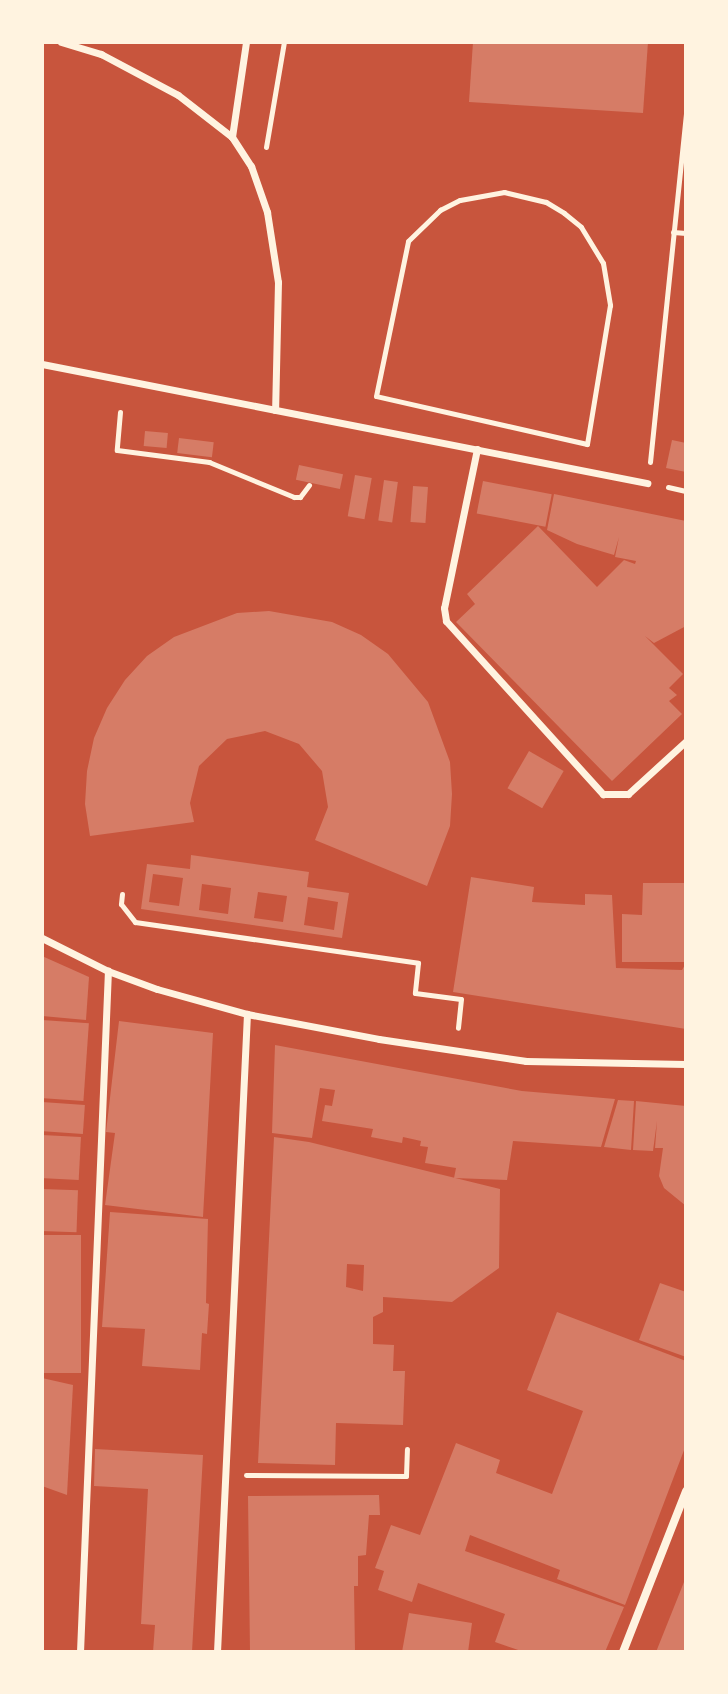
<!DOCTYPE html>
<html>
<head>
<meta charset="utf-8">
<style>
  body { margin:0 }
  #map { position:relative; width:728px; height:1694px; overflow:hidden; background:#c8553d; font-family:"IBM Plex Sans",sans-serif }
  div>[style] { position:absolute }
  .building>* { inset:0; background:#d67c66; transform-origin:0 0 }
  .path>* { height:5px; margin:-2.5px; padding:0 2.5px; transform-origin:2.5px; border-radius:2.5px; background:#fff3e0 }
  .pedestrian>* { height:7px; margin:-3.5px; padding:0 3.5px; transform-origin:3.5px; border-radius:3.5px; background:#fff3e0 }
  .minor>* { height:8px; margin:-4px; padding:0 4px; transform-origin:4px; border-radius:4px; background:#fff3e0 }
  span { translate:-50% -50%; white-space:nowrap; text-align:center; line-height:1.15; -webkit-text-stroke:8px #fff3e0; paint-order:stroke }
  .frame { position:absolute; inset:0; border:44px solid #fff3e0; pointer-events:none }
</style>
</head>
<body>
<div id="map">
  <div class="building">
    <div style="clip-path:polygon(473px 42px,648px 42px,643px 113px,469px 102px)"></div>
    <div style="left:145px;top:431px;width:23px;height:15px;rotate:5deg"></div>
    <div style="left:179px;top:438px;width:35px;height:15px;rotate:7deg"></div>
    <div style="clip-path:polygon(672px 440px,686px 443px,686px 472px,666px 468px)"></div>
    <div style="left:299px;top:465px;width:45px;height:15px;rotate:12deg"></div>
    <div style="left:355px;top:475px;width:17px;height:42px;rotate:10deg"></div>
    <div style="left:384px;top:480px;width:14px;height:41px;rotate:8deg"></div>
    <div style="left:483px;top:481px;width:70px;height:33px;rotate:11deg"></div>
    <div style="left:413px;top:486px;width:15px;height:36px;rotate:4deg"></div>
    <div style="clip-path:polygon(554px 494px,686px 521px,686px 626px,654px 643px,645px 636px,683px 674px,669px 688px,677px 695px,669px 701px,682px 714px,612px 781px,456px 622px,475px 604px,467px 594px,538px 526px,597px 587px,624px 560px,635px 564px,636px 561px,615px 557px,619px 537px,614px 555px,577px 544px,547px 530px)"></div>
    <div style="clip-path:polygon(269px 611px,332px 622px,361px 635px,388px 654px,428px 702px,450px 762px,452px 794px,450px 826px,427px 886px,315px 840px,328px 807px,322px 771px,299px 744px,265px 731px,227px 739px,199px 766px,190px 803px,194px 822px,90px 836px,85px 804px,87px 771px,94px 738px,107px 708px,125px 680px,147px 656px,174px 637px,237px 613px)"></div>
    <div style="left:529px;top:751px;width:40px;height:43px;rotate:30deg"></div>
    <div style="clip-path:polygon(evenodd,191px 855px,309px 872px,307px 887px,349px 893px,342px 938px,141px 909px,147px 864px,190px 869px,191px 855px,153px 874px,183px 878px,179px 906px,149px 902px,153px 874px,191px 855px,202px 884px,231px 888px,228px 914px,199px 910px,202px 884px,191px 855px,258px 892px,287px 896px,283px 922px,254px 918px,258px 892px,191px 855px,308px 897px,338px 902px,334px 930px,304px 925px,308px 897px)"></div>
    <div style="clip-path:polygon(471px 877px,534px 887px,532px 902px,585px 905px,585px 894px,612px 895px,616px 968px,682px 970px,686px 963px,686px 1029px,453px 992px)"></div>
    <div style="clip-path:polygon(643px 883px,686px 883px,686px 962px,622px 962px,622px 914px,642px 915px)"></div>
    <div style="clip-path:polygon(42px 956px,89px 977px,86px 1020px,42px 1016px)"></div>
    <div style="left:42px;top:1020px;width:47px;height:78px;rotate:4deg"></div>
    <div style="clip-path:polygon(119px 1021px,213px 1033px,203px 1217px,105px 1205px,115px 1133px,106px 1132px)"></div>
    <div style="clip-path:polygon(275px 1045px,522px 1091px,615px 1099px,601px 1147px,513px 1141px,507px 1180px,454px 1178px,456px 1168px,425px 1163px,428px 1147px,420px 1146px,421px 1141px,403px 1137px,402px 1143px,371px 1137px,373px 1129px,322px 1121px,325px 1105px,332px 1106px,335px 1090px,320px 1088px,312px 1138px,272px 1133px)"></div>
    <div style="clip-path:polygon(618px 1100px,634px 1101px,631px 1150px,604px 1147px)"></div>
    <div style="clip-path:polygon(636px 1101px,686px 1106px,686px 1206px,664px 1188px,659px 1176px,663px 1148px,655px 1148px,657px 1121px,653px 1151px,633px 1150px)"></div>
    <div style="left:42px;top:1102px;width:43px;height:29px;rotate:4deg"></div>
    <div style="left:42px;top:1135px;width:39px;height:43px;rotate:3deg"></div>
    <div style="clip-path:polygon(evenodd,274px 1137px,309px 1142px,500px 1189px,499px 1268px,452px 1302px,383px 1297px,383px 1312px,373px 1317px,373px 1344px,394px 1345px,393px 1371px,405px 1371px,403px 1425px,336px 1423px,335px 1465px,258px 1463px,274px 1137px,347px 1264px,364px 1265px,363px 1291px,346px 1287px,347px 1264px)"></div>
    <div style="left:42px;top:1189px;width:36px;height:42px;rotate:2deg"></div>
    <div style="clip-path:polygon(110px 1212px,208px 1219px,206px 1303px,209px 1304px,207px 1334px,202px 1333px,200px 1370px,142px 1366px,145px 1329px,102px 1327px)"></div>
    <div style="left:42px;top:1235px;width:39px;height:138px"></div>
    <div style="clip-path:polygon(660px 1283px,686px 1292px,686px 1357px,639px 1340px)"></div>
    <div style="clip-path:polygon(557px 1312px,686px 1361px,686px 1445px,625px 1605px,557px 1579px,560px 1570px,470px 1535px,465px 1551px,624px 1607px,605px 1652px,524px 1652px,495px 1642px,505px 1614px,418px 1583px,412px 1602px,378px 1590px,384px 1571px,375px 1568px,391px 1525px,420px 1535px,456px 1443px,500px 1460px,496px 1473px,552px 1494px,583px 1411px,527px 1390px)"></div>
    <div style="clip-path:polygon(42px 1378px,73px 1385px,67px 1495px,42px 1486px)"></div>
    <div style="clip-path:polygon(95px 1449px,203px 1455px,192px 1652px,153px 1652px,155px 1625px,141px 1624px,148px 1489px,94px 1486px)"></div>
    <div style="clip-path:polygon(379px 1495px,380px 1515px,369px 1515px,366px 1555px,358px 1556px,358px 1586px,354px 1586px,355px 1652px,250px 1652px,248px 1496px)"></div>
    <div style="clip-path:polygon(686px 1577px,686px 1652px,656px 1652px)"></div>
    <div style="clip-path:polygon(409px 1613px,472px 1623px,468px 1652px,402px 1652px)"></div>
  </div>
  <div class="path">
    <div style="left:266px;top:147px;width:107px;rotate:-80.3deg"></div>
    <div style="left:504px;top:192px;width:43px;rotate:13.4deg"></div>
    <div style="left:546px;top:202px;width:21px;rotate:31deg"></div>
    <div style="left:564px;top:213px;width:22px;rotate:39deg"></div>
    <div style="left:581px;top:227px;width:42px;rotate:58.6deg"></div>
    <div style="left:603px;top:263px;width:43px;rotate:80.5deg"></div>
    <div style="left:610px;top:305px;width:141px;rotate:99.4deg"></div>
    <div style="left:587px;top:444px;width:216px;rotate:-167.2deg"></div>
    <div style="left:376px;top:396px;width:158px;rotate:-78.3deg"></div>
    <div style="left:408px;top:241px;width:45px;rotate:-44.1deg"></div>
    <div style="left:440px;top:210px;width:22px;rotate:-27deg"></div>
    <div style="left:460px;top:200px;width:45px;rotate:-10.3deg"></div>
    <div style="left:673px;top:232px;width:13px;rotate:4deg"></div>
    <div style="left:120px;top:412px;width:38px;rotate:95deg"></div>
    <div style="left:117px;top:450px;width:93px;rotate:7.4deg"></div>
    <div style="left:209px;top:462px;width:92px;rotate:22.4deg"></div>
    <div style="left:294px;top:497px;width:6px"></div>
    <div style="left:300px;top:497px;width:15px;rotate:-53deg"></div>
    <div style="left:650px;top:462px;width:352px;rotate:-84.1deg"></div>
    <div style="left:668px;top:487px;width:18px;rotate:13deg"></div>
    <div style="left:122px;top:894px;width:10px;rotate:96deg"></div>
    <div style="left:121px;top:904px;width:23px;rotate:52deg"></div>
    <div style="left:135px;top:922px;width:286px;rotate:8.2deg"></div>
    <div style="left:418px;top:963px;width:30px;rotate:96deg"></div>
    <div style="left:415px;top:993px;width:46px;rotate:7.4deg"></div>
    <div style="left:461px;top:999px;width:29px;rotate:96deg"></div>
    <div style="left:246px;top:1475px;width:160px;rotate:0.4deg"></div>
    <div style="left:406px;top:1476px;width:27px;rotate:-88deg"></div>
  </div>
  <div class="pedestrian">
    <div style="left:61px;top:42px;width:42px;rotate:16.7deg"></div>
    <div style="left:101px;top:54px;width:87px;rotate:28deg"></div>
    <div style="left:178px;top:95px;width:68px;rotate:37.9deg"></div>
    <div style="left:232px;top:137px;width:35px;rotate:57deg"></div>
    <div style="left:251px;top:166px;width:49px;rotate:70.8deg"></div>
    <div style="left:267px;top:212px;width:71px;rotate:81.1deg"></div>
    <div style="left:278px;top:282px;width:128px;rotate:91.3deg"></div>
    <div style="left:232px;top:137px;width:96px;rotate:-81.6deg"></div>
    <div style="left:42px;top:364px;width:617px;rotate:11.13deg"></div>
    <div style="left:477px;top:449px;width:162px;rotate:101.7deg"></div>
    <div style="left:444px;top:608px;width:13px;rotate:81deg"></div>
    <div style="left:446px;top:621px;width:234px;rotate:47.8deg"></div>
    <div style="left:603px;top:794px;width:25px"></div>
    <div style="left:628px;top:794px;width:79px;rotate:-42.4deg"></div>
    <div style="left:42px;top:938px;width:74px;rotate:26.6deg"></div>
    <div style="left:108px;top:971px;width:52px;rotate:20.2deg"></div>
    <div style="left:157px;top:989px;width:93px;rotate:15.5deg"></div>
    <div style="left:247px;top:1014px;width:134px;rotate:10.7deg"></div>
    <div style="left:379px;top:1039px;width:149px;rotate:8.5deg"></div>
    <div style="left:526px;top:1061px;width:160px;rotate:1.1deg"></div>
    <div style="left:80px;top:1652px;width:682px;rotate:-87.65deg"></div>
    <div style="left:217px;top:1652px;width:639px;rotate:-87.31deg"></div>
  </div>
  <div class="minor">
    <div style="left:623px;top:1652px;width:173px;rotate:-68.6deg"></div>
  </div>
  <div class="frame"></div>
</div>
</body>
</html>
